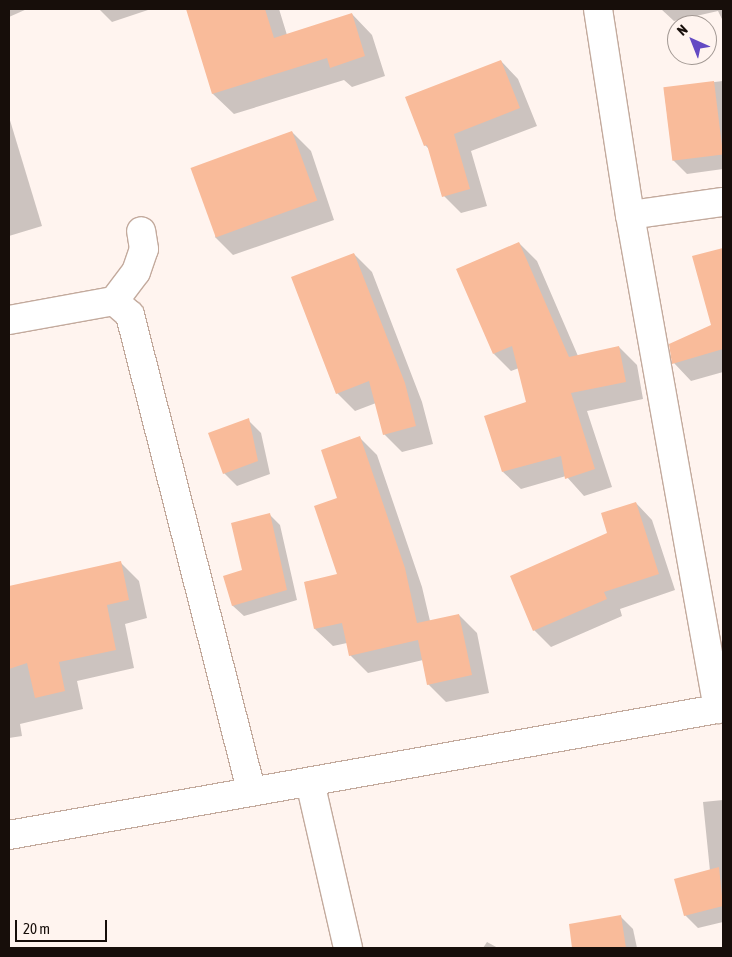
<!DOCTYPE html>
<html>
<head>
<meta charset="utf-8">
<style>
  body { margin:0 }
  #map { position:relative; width:732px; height:957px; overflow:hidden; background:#fff4ef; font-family:"Asap Condensed",sans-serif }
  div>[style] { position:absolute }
  .shadow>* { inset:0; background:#0003 }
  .building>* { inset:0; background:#f9bb9a; transform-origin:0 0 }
  .roads { filter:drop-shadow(1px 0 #c3aa9d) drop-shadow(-1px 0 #c3aa9d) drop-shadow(0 1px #c3aa9d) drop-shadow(0 -1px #c3aa9d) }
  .minor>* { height:28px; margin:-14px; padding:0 14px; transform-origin:14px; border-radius:14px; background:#fff }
  .tertiary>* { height:28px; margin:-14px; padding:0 14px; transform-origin:14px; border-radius:14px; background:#fff }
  span { translate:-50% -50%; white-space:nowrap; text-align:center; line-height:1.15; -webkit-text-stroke:4px #fff4ef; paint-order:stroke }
  .frame { position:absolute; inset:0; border:10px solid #170e0a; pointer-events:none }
  .north { position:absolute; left:667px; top:15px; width:50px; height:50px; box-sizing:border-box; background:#fff4ef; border:1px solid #a29893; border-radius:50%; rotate:316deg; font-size:14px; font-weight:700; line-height:20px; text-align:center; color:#170e0a }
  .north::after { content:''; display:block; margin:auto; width:18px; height:22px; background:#634ac3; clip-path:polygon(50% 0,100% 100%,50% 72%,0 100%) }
  .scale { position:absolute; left:15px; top:920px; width:92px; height:22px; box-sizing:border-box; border:2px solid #170e0a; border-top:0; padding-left:6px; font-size:15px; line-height:18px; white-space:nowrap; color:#170e0a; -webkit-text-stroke:4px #fff4ef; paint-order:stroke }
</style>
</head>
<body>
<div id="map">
  <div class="shadow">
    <div style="clip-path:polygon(9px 9px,27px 9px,9px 17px)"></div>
    <div style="clip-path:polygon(99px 9px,151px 9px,112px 22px)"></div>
    <div style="clip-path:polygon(187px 9px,279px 9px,287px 35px,352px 14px,372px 35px,385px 76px,352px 87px,344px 80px,234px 114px,213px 94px)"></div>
    <div style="clip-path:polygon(661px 9px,723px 9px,723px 21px,718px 11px,674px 21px)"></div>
    <div style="clip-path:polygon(501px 61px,518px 79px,537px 126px,471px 151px,487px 206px,461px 213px,444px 196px,430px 150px,425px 145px)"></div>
    <div style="clip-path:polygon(723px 81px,723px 169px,687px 174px,673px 160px,664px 88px)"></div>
    <div style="clip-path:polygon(9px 117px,42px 226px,9px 236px)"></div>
    <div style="clip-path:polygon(292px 132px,311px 151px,334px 220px,233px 255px,215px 237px)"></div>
    <div style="clip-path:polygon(519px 243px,537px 261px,578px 356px,619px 347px,637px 365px,643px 399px,587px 411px,612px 487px,584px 496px,566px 476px,521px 489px,503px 472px,528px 403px,519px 368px,511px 371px,494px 354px)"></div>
    <div style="clip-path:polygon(723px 249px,723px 372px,691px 381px,674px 363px,712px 326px,694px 257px)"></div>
    <div style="clip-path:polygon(354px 254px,372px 272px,422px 402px,433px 444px,402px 452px,384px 434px,376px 403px,355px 411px,337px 393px)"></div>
    <div style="clip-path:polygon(248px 420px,261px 433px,270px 474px,237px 486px,224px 473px)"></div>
    <div style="clip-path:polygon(360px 438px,377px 455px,422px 587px,430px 621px,459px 615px,477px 633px,489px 693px,446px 702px,428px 684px,423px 660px,368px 673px,350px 655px,347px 643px,333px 646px,315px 629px,305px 582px,339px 575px,339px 499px)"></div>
    <div style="clip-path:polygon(636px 503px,652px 520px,675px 590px,620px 609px,622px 616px,551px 647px,534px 630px)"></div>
    <div style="clip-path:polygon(270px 515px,280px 525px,297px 600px,244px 616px,233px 606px,224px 577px,243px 571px)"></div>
    <div style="clip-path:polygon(120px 562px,139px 581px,147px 618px,125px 624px,134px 668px,77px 681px,83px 709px,20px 724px,22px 736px,9px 738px,9px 584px,9px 587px)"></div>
    <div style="clip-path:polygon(723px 800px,723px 922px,698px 928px,685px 915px,710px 871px,703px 802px)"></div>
    <div style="clip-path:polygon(620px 916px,633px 929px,637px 948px,574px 948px,570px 925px)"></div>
    <div style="clip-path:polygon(487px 942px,498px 948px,483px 948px)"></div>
  </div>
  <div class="building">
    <div style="clip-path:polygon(186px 9px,265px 9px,274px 38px,352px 13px,365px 56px,330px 68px,327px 58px,212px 94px)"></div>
    <div style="clip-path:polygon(501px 60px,520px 108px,454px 134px,470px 189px,442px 197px,427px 145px,424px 146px,405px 97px)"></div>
    <div style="left:714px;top:81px;width:74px;height:51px;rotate:83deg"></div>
    <div style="left:292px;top:131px;width:74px;height:108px;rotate:70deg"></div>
    <div style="clip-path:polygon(519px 242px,569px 357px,619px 346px,626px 382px,571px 393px,595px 469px,565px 479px,561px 456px,502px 472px,484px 416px,526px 402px,512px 346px,493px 354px,456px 269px)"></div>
    <div style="clip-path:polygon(723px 248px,723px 349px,672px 364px,669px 344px,711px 325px,692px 256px)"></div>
    <div style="clip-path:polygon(354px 253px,405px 383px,416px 426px,383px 435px,369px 381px,336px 394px,291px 277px)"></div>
    <div style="clip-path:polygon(249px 418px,258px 461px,223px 474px,208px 433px)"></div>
    <div style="clip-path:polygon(360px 436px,405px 568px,417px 623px,459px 614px,472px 675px,427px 685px,418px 640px,349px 656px,342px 623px,314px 629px,304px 582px,337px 574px,314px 506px,337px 498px,321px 450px)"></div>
    <div style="clip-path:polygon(636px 502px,659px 574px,604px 592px,607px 599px,533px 631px,510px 576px,607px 533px,601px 513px)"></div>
    <div style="clip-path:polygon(270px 513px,287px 590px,232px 606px,223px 576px,242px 570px,231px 523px)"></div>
    <div style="clip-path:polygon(121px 561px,129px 600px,107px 605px,116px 650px,59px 662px,65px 691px,35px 698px,27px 663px,9px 669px,9px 586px)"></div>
    <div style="clip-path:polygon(719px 867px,723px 906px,684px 916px,674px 879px)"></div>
    <div style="clip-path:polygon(621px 915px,626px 948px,572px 948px,569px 924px)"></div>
  </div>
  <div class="roads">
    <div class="minor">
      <div style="left:598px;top:9px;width:208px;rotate:81.2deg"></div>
      <div style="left:630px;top:215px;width:502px;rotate:79.9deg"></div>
      <div style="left:630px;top:215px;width:94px;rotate:-8deg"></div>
      <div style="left:114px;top:301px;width:36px;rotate:-53deg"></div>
      <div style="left:136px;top:272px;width:24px;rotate:-71deg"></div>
      <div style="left:144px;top:249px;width:18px;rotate:-99deg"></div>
      <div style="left:9px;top:320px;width:107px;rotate:-10.3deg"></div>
      <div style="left:114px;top:301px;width:21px;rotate:41deg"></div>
      <div style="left:130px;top:315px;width:492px;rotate:75.7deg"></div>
      <div style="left:310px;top:782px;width:170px;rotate:77.1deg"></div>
    </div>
    <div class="tertiary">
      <div style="left:9px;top:835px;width:725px;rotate:-10.09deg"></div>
    </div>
  </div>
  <div class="frame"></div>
  <div class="north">N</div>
  <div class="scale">20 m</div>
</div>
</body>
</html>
